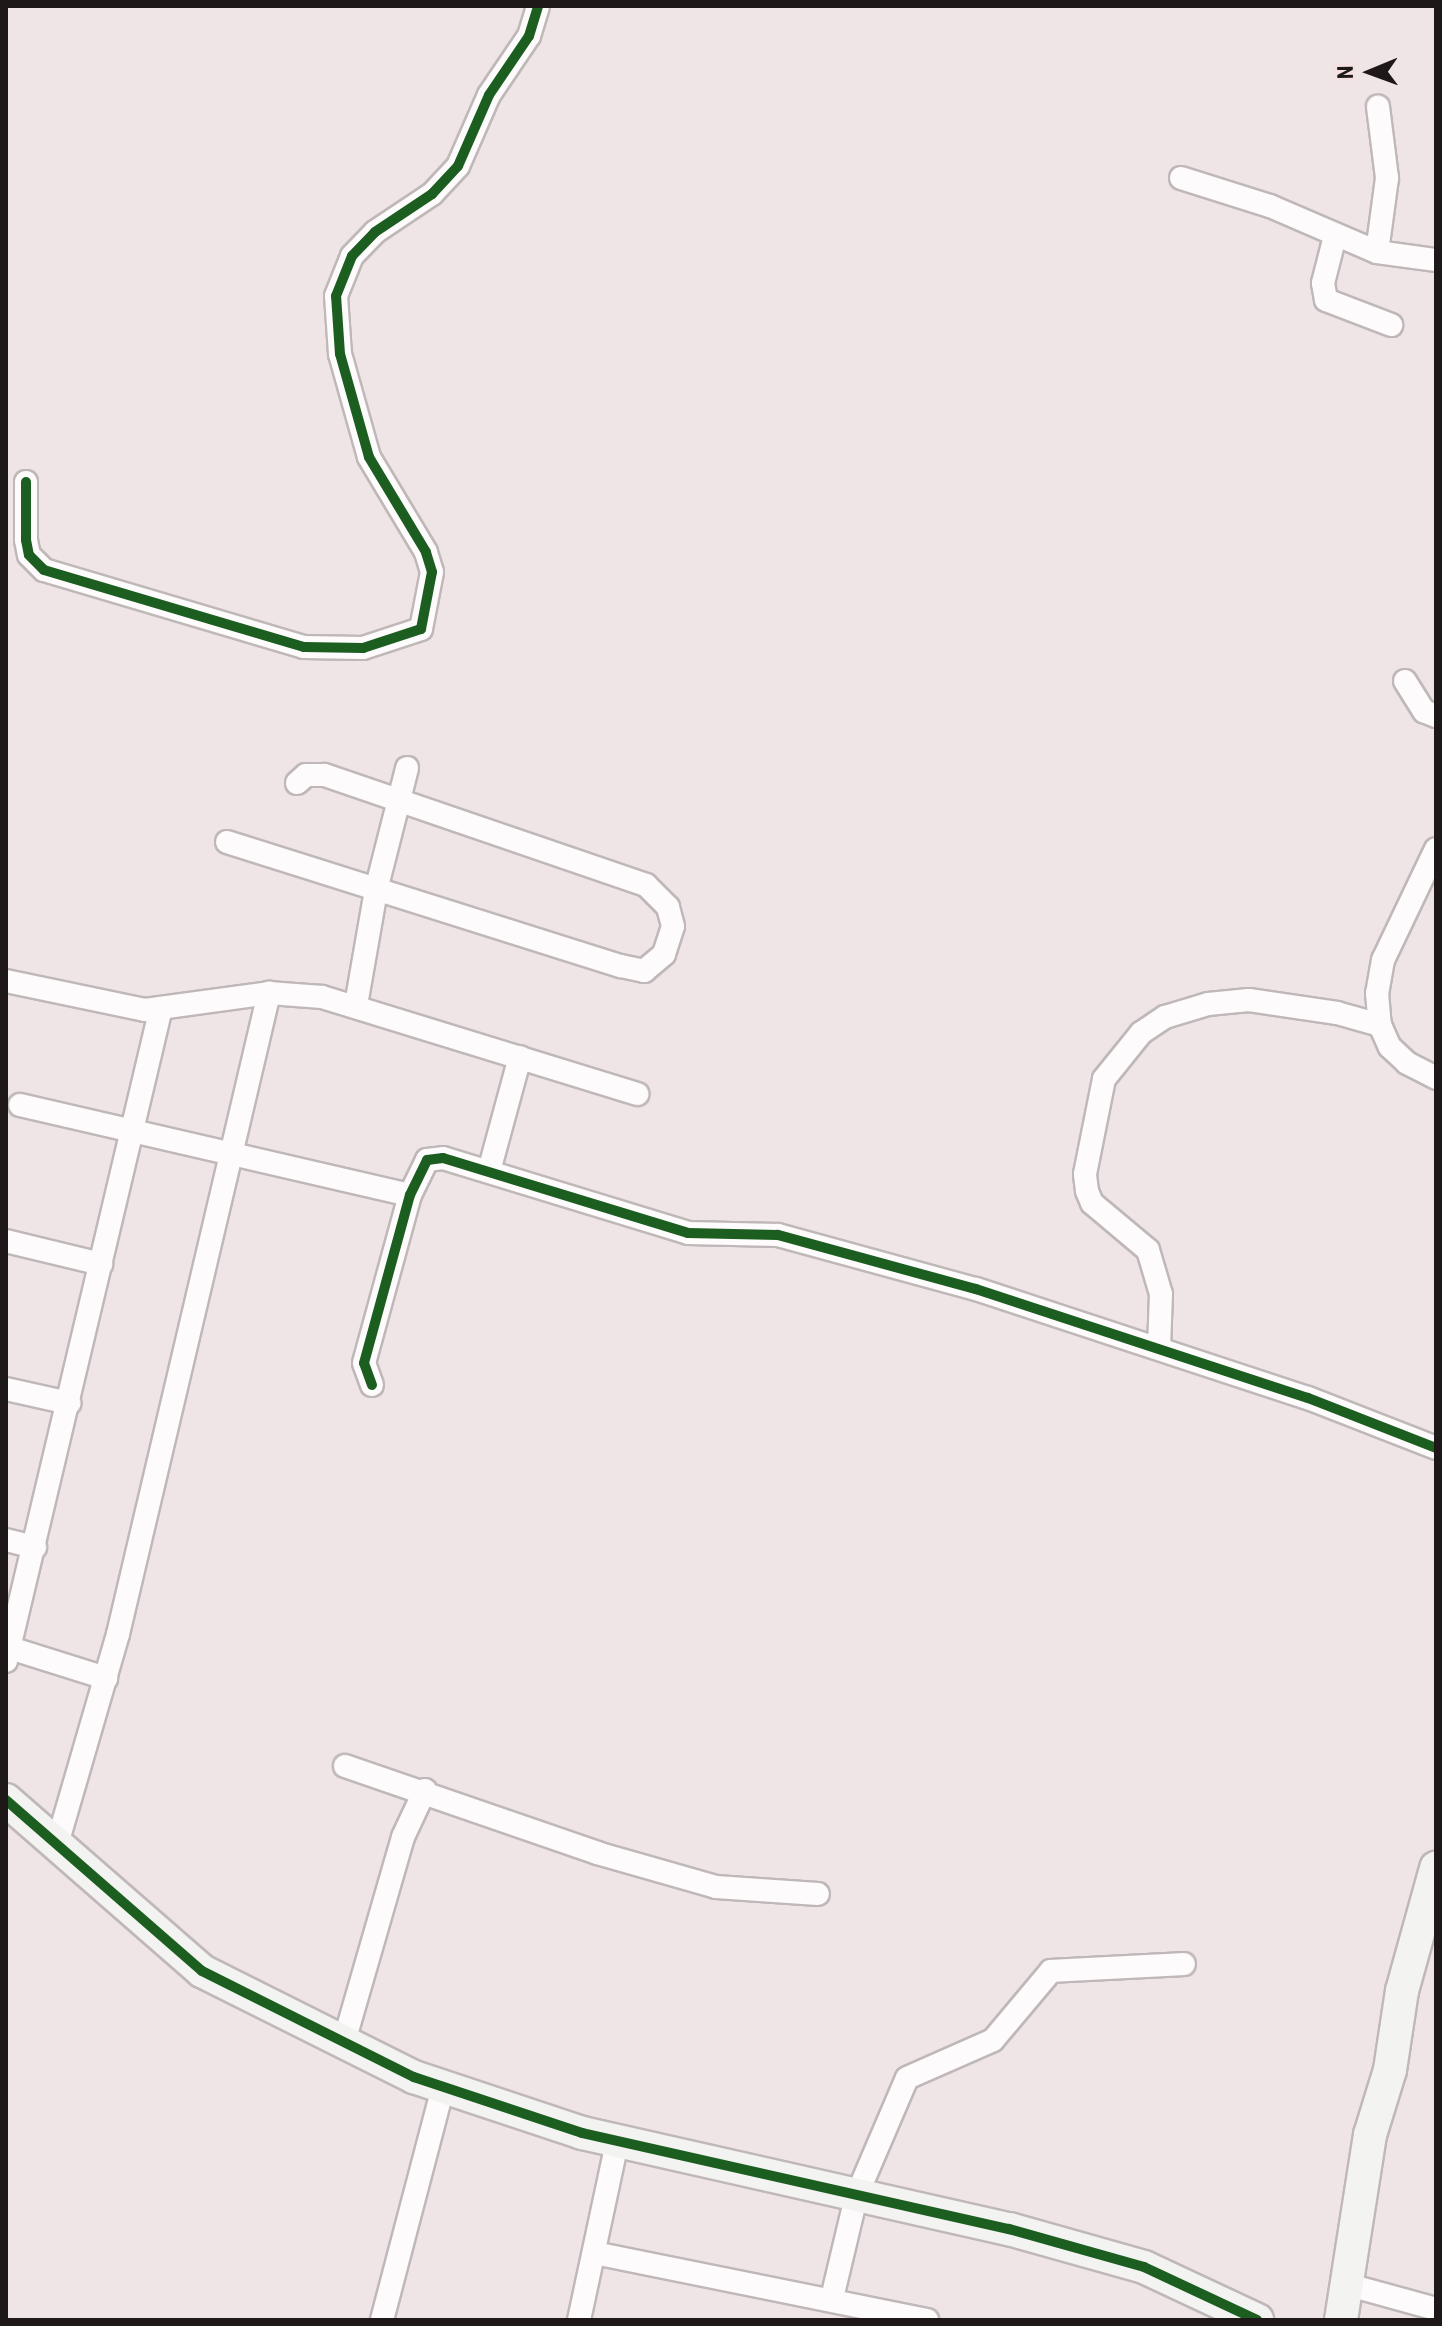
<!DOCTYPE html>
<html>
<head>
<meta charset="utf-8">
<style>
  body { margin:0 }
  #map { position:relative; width:1442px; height:2326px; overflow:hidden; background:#f0e5e6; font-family:"Roboto Condensed",sans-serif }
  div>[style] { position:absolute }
  .roads { filter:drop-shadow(2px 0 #c0b8b8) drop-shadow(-2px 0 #c0b8b8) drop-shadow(0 2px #c0b8b8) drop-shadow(0 -2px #c0b8b8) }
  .street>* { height:22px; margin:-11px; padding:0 11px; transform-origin:11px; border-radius:11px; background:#fdfbfb }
  .secondary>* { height:32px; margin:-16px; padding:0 16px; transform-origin:16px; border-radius:16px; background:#f3f3f1 }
  .cycleway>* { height:10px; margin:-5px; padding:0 5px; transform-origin:5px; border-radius:5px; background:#1b5e20 }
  span { translate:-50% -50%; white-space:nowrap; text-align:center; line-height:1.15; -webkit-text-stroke:6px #f4e1e2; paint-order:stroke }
  .frame { position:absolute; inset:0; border:8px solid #1f1818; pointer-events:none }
  .north { position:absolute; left:1330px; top:32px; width:80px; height:80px; -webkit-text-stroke:6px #f4e1e2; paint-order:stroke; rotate:269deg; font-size:22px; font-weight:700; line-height:32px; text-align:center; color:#1f1818 }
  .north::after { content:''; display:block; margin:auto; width:28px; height:36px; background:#1f1818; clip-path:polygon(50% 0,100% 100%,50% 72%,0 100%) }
</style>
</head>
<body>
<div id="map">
  <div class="roads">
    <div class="street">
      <div style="left:1181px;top:178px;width:93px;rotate:17.5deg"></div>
      <div style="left:1270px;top:206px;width:116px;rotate:23.3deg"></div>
      <div style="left:1377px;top:252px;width:60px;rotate:7.7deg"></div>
      <div style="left:1335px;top:236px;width:49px;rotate:104.3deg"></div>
      <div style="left:1323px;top:283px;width:17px;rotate:80deg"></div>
      <div style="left:1326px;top:300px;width:70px;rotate:21deg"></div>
      <div style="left:1377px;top:252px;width:75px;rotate:-82.3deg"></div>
      <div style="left:1387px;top:178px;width:72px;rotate:-97.2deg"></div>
      <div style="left:26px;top:482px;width:58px;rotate:90deg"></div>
      <div style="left:26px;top:540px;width:15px;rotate:79deg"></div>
      <div style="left:29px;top:555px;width:21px;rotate:45deg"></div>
      <div style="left:44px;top:570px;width:271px;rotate:16.5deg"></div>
      <div style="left:304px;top:647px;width:59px;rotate:1deg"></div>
      <div style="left:363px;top:648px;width:61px;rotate:-18.1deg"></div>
      <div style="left:421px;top:629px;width:58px;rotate:-79.1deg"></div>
      <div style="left:432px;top:572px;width:21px;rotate:-107deg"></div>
      <div style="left:426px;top:552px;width:111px;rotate:-121deg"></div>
      <div style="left:369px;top:457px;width:107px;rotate:-105.7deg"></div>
      <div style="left:340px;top:354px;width:58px;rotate:-93.9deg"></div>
      <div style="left:336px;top:296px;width:43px;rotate:-68.2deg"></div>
      <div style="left:352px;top:256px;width:33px;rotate:-46deg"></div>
      <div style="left:375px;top:232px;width:69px;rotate:-33.7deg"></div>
      <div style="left:432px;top:194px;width:38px;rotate:-47deg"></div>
      <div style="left:458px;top:166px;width:77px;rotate:-66.4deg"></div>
      <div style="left:489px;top:95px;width:71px;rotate:-55.9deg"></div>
      <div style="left:529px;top:36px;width:31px;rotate:-73deg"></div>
      <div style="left:1405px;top:681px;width:36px;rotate:58deg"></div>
      <div style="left:1424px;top:711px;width:13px;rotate:23deg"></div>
      <div style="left:227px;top:842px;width:413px;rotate:17.5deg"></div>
      <div style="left:621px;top:966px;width:24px;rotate:12deg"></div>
      <div style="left:644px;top:971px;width:26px;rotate:-40deg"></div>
      <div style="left:664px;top:954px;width:29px;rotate:-72deg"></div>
      <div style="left:673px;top:926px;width:20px;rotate:-105deg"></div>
      <div style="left:668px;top:907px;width:31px;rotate:-135deg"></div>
      <div style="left:646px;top:885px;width:340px;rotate:-161.1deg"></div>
      <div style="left:324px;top:775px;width:18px;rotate:180deg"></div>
      <div style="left:306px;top:775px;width:12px;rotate:138deg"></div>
      <div style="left:1436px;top:849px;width:123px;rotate:115.5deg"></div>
      <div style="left:1383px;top:960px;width:34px;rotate:100deg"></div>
      <div style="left:1377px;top:993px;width:32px;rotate:85deg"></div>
      <div style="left:1380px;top:1025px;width:24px;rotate:66deg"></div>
      <div style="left:1390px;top:1047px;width:23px;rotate:43deg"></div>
      <div style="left:1407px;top:1063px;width:33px;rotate:27deg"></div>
      <div style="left:6px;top:981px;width:142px;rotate:11.8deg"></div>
      <div style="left:145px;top:1010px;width:125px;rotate:-7.8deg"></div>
      <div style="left:269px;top:993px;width:53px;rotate:4.3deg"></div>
      <div style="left:322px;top:997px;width:330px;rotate:17.1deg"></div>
      <div style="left:356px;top:1005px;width:117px;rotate:-80.1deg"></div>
      <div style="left:376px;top:890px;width:126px;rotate:-75.7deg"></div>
      <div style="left:20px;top:1105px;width:400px;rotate:13deg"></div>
      <div style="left:489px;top:1171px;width:118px;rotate:-74.8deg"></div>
      <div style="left:6px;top:1241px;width:98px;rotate:13.6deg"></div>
      <div style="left:1159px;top:1348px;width:54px;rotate:-87.9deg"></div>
      <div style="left:1161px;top:1294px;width:46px;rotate:-106.5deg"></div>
      <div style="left:1148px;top:1250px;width:73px;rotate:-140deg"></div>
      <div style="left:1092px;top:1203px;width:13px;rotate:-113deg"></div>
      <div style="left:1087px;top:1191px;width:17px;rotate:-97deg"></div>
      <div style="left:1085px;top:1174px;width:97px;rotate:-78.7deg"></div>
      <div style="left:1104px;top:1079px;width:59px;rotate:-51.2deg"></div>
      <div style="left:1141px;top:1033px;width:29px;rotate:-34deg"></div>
      <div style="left:1165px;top:1017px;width:45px;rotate:-16.8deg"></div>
      <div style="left:1208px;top:1004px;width:41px;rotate:-5.6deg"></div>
      <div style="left:1249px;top:1000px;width:89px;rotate:8.4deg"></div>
      <div style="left:1337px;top:1013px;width:45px;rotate:15.6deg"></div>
      <div style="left:372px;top:1385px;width:23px;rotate:-110deg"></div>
      <div style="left:364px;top:1363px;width:174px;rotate:-74.7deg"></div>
      <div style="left:410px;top:1195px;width:39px;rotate:-64deg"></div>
      <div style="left:427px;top:1160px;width:16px;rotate:-7deg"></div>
      <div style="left:443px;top:1158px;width:256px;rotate:17deg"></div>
      <div style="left:688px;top:1233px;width:90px;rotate:1.3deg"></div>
      <div style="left:778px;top:1235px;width:205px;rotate:15.3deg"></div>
      <div style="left:976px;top:1289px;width:349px;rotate:18.2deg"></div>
      <div style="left:1308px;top:1398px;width:137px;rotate:21.3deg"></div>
      <div style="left:6px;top:1389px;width:65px;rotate:12.5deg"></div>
      <div style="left:6px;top:1540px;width:30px;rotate:14deg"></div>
      <div style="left:10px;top:1648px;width:101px;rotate:17.4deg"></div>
      <div style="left:6px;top:1661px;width:671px;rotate:-76.65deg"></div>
      <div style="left:345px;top:1766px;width:267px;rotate:19deg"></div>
      <div style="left:597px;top:1853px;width:124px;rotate:15.9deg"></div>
      <div style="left:716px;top:1887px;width:102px;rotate:3.9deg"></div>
      <div style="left:57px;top:1844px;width:219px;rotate:-73.8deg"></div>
      <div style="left:118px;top:1634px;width:659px;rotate:-76.74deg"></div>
      <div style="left:343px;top:2045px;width:216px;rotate:-73.9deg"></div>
      <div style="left:403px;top:1837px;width:52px;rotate:-64.9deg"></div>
      <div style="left:594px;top:2253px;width:340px;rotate:11.4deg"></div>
      <div style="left:1349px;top:2285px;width:90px;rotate:15.4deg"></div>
      <div style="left:832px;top:2298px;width:104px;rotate:-76.6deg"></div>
      <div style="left:856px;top:2197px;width:129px;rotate:-66.8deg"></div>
      <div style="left:907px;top:2078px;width:94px;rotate:-23.8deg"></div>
      <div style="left:993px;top:2040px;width:90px;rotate:-50deg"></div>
      <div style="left:1051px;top:1971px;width:133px;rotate:-3deg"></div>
      <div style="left:382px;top:2320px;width:241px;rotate:-75.3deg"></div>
      <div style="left:579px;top:2320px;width:182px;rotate:-77.9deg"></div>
    </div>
    <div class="secondary">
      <div style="left:6px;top:1800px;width:260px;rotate:41.1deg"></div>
      <div style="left:202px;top:1971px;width:237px;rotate:26.6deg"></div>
      <div style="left:414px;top:2077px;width:177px;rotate:18.4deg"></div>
      <div style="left:582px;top:2133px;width:438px;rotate:12.7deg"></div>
      <div style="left:1009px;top:2229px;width:140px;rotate:15.7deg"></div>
      <div style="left:1144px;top:2267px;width:125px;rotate:25.1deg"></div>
      <div style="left:1341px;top:2320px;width:187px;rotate:-81.1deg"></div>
      <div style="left:1370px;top:2135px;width:68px;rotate:-72.9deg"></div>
      <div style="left:1390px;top:2070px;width:80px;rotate:-81.4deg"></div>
      <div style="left:1402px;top:1991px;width:128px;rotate:-74.5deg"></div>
    </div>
  </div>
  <div class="cycleway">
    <div style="left:26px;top:482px;width:58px;rotate:90deg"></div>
    <div style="left:26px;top:540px;width:15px;rotate:79deg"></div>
    <div style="left:29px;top:555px;width:21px;rotate:45deg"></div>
    <div style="left:44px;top:570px;width:271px;rotate:16.5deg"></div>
    <div style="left:304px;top:647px;width:59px;rotate:1deg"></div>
    <div style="left:363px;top:648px;width:61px;rotate:-18.1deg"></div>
    <div style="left:421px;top:629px;width:58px;rotate:-79.1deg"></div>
    <div style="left:432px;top:572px;width:21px;rotate:-107deg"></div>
    <div style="left:426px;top:552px;width:111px;rotate:-121deg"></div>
    <div style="left:369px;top:457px;width:107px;rotate:-105.7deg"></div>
    <div style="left:340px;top:354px;width:58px;rotate:-93.9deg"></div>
    <div style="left:336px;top:296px;width:43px;rotate:-68.2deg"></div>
    <div style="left:352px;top:256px;width:33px;rotate:-46deg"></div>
    <div style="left:375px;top:232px;width:69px;rotate:-33.7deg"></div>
    <div style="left:432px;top:194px;width:38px;rotate:-47deg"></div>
    <div style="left:458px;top:166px;width:77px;rotate:-66.4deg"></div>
    <div style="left:489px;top:95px;width:71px;rotate:-55.9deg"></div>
    <div style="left:529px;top:36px;width:31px;rotate:-73deg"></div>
    <div style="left:372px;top:1385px;width:23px;rotate:-110deg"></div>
    <div style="left:364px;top:1363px;width:174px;rotate:-74.7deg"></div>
    <div style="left:410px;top:1195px;width:39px;rotate:-64deg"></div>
    <div style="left:427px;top:1160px;width:16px;rotate:-7deg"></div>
    <div style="left:443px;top:1158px;width:256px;rotate:17deg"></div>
    <div style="left:688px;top:1233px;width:90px;rotate:1.3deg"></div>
    <div style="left:778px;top:1235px;width:205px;rotate:15.3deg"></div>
    <div style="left:976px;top:1289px;width:349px;rotate:18.2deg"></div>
    <div style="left:1308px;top:1398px;width:137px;rotate:21.3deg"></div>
    <div style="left:6px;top:1800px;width:260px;rotate:41.1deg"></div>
    <div style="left:202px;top:1971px;width:237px;rotate:26.6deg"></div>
    <div style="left:414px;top:2077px;width:177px;rotate:18.4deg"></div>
    <div style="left:582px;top:2133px;width:438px;rotate:12.7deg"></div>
    <div style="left:1009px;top:2229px;width:140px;rotate:15.7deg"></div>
    <div style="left:1144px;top:2267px;width:125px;rotate:25.1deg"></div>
  </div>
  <div class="frame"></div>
  <div class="north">N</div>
</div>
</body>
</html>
